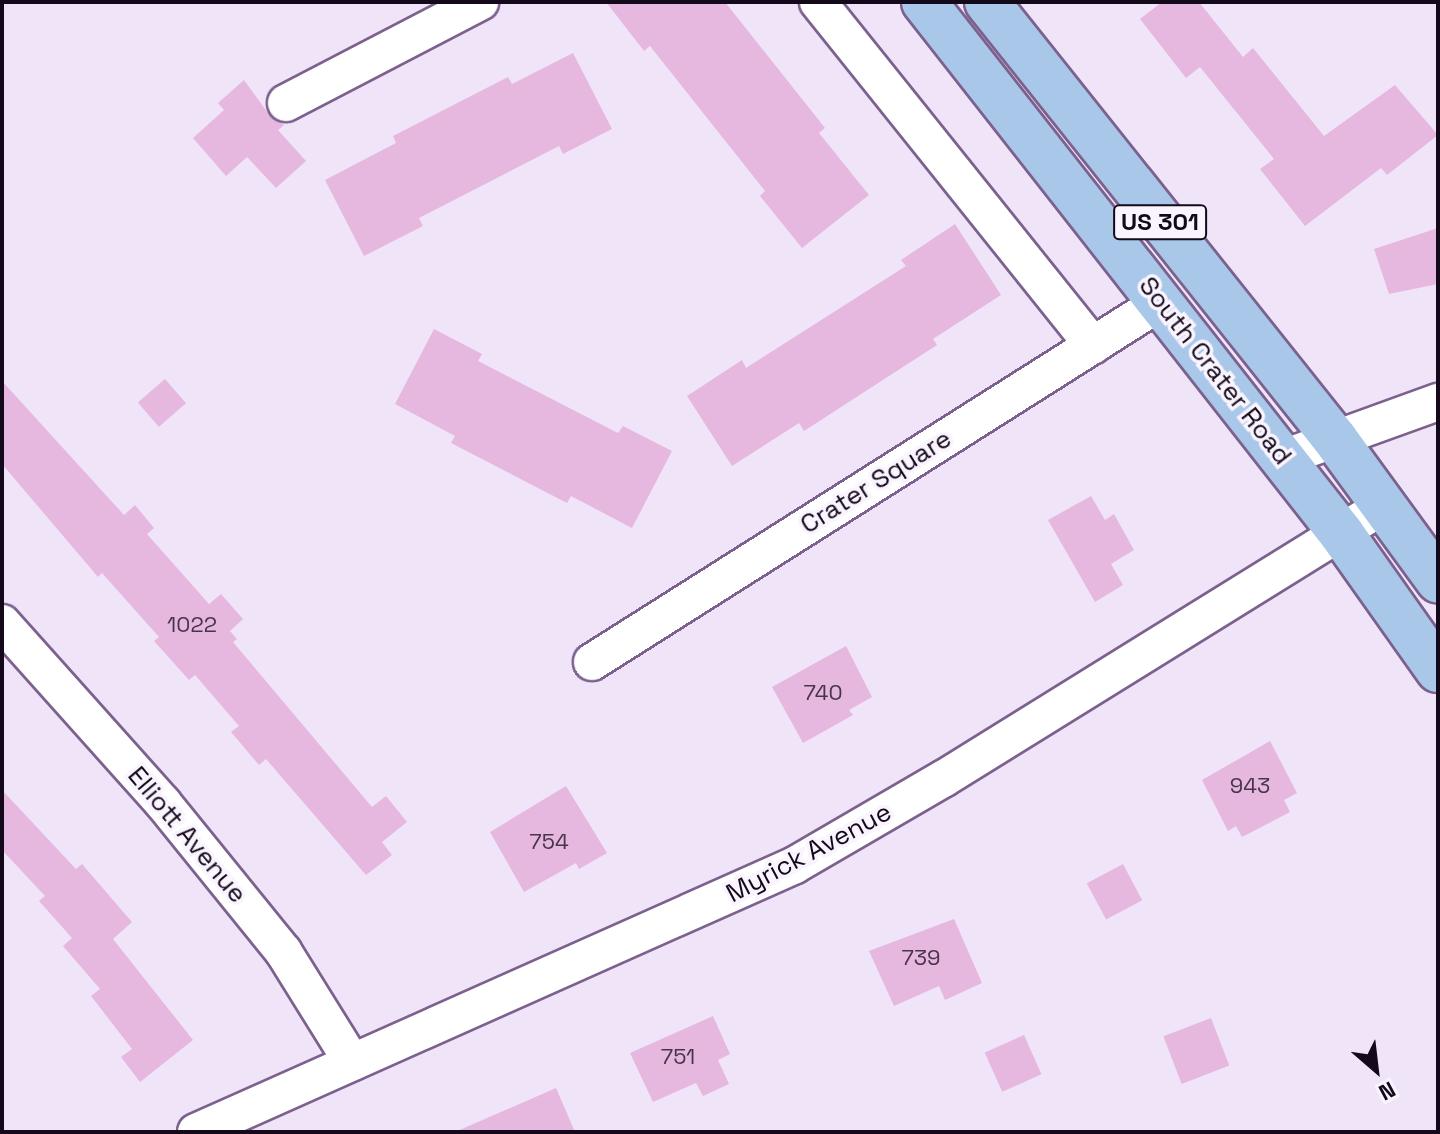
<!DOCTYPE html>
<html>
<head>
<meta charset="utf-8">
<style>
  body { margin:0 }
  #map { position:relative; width:1440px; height:1134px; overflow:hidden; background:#f0e4f9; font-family:"Space Grotesk",sans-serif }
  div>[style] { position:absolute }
  .building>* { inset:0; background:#e6b8e0; transform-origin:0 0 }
  .roads { filter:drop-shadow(2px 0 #7c618e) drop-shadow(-2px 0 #7c618e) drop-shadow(0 2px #7c618e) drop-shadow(0 -2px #7c618e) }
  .minor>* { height:36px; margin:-18px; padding:0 18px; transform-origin:18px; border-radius:18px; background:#fff }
  .primary>* { height:44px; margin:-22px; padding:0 22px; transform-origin:22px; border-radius:22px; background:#a9c7e8 }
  span { translate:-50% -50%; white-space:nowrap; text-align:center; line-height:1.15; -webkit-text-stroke:7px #faf4fe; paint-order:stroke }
  .number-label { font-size:22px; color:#48354c }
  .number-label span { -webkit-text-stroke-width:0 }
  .shield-label span { padding:2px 6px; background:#faf4fe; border:2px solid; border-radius:6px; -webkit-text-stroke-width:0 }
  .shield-label { font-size:24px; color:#13091a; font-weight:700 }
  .street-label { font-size:26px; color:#13091a }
  .frame { position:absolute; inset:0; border:4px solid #13091a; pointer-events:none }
  .north { position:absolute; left:1336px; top:1030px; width:80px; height:80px; -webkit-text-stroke:6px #faf4fe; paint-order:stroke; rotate:152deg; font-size:22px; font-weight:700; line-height:32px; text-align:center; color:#13091a }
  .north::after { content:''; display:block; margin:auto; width:28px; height:36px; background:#13091a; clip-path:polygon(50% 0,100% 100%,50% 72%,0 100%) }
</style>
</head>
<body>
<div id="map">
  <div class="building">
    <div style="clip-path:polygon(606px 2px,725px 2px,825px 128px,819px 133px,869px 195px,802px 248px,760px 196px,765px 191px,650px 46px,644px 51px)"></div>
    <div style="clip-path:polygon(1162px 2px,1199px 2px,1243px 57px,1253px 48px,1324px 136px,1395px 85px,1438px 135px,1387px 175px,1381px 168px,1305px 226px,1260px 169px,1274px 159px,1200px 67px,1186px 78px,1140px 19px)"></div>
    <div style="clip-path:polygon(573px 53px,612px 129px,563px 154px,559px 146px,419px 218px,423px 226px,364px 256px,325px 180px,396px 143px,393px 136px,508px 77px,512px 84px)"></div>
    <div style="clip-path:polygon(244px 80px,268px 113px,284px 125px,278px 130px,306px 161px,276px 188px,247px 157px,226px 176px,193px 138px,224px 110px,218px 103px)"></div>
    <div style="clip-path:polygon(955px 224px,1001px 295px,933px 339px,937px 345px,804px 431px,799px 423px,732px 466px,687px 396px,742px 360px,746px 368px,906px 266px,901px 260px)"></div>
    <div style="clip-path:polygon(1438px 228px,1438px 284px,1389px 294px,1374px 249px)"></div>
    <div style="clip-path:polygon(434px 329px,482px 354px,478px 361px,618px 433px,623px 426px,672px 451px,632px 528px,571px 496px,567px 503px,451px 443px,455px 436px,395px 404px)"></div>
    <div style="left:165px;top:379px;width:32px;height:36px;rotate:49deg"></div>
    <div style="clip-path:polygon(2px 381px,124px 515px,135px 505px,154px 528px,147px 534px,209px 604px,221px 594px,243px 619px,230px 631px,237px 639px,233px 642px,372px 807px,386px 796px,407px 822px,382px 842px,392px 855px,366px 875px,266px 759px,259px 765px,231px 732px,239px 726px,195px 675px,189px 680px,154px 641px,159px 637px,102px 573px,98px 577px,2px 464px)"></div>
    <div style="clip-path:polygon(1091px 496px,1105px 520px,1114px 514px,1134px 550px,1111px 564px,1123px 585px,1095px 602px,1048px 520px)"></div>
    <div style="clip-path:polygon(846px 646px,872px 697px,849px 710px,853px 715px,803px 743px,772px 687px)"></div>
    <div style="clip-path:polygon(1270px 741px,1297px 793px,1284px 800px,1290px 812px,1242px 837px,1236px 826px,1228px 831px,1202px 780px)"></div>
    <div style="clip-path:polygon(566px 786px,607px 853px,579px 869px,576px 863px,524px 892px,490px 832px)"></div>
    <div style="clip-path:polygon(2px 790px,76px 869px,82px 864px,132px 922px,113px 939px,193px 1040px,140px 1082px,121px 1057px,132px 1049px,91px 996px,100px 989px,63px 946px,72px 938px,39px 901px,45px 896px,2px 850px)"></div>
    <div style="left:1123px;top:864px;width:41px;height:41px;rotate:62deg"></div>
    <div style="clip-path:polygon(954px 919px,982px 983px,945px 1000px,939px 986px,894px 1006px,869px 951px)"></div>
    <div style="clip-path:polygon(713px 1016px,730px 1054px,718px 1060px,729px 1084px,703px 1096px,696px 1083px,653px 1102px,630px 1053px)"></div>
    <div style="left:1211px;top:1018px;width:51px;height:51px;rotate:69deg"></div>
    <div style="left:1024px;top:1035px;width:43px;height:43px;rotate:66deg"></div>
    <div style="clip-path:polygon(556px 1088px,575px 1132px,455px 1132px)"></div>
  </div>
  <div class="roads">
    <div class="minor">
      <div style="left:818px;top:2px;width:440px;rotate:51.3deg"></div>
      <div style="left:286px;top:103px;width:219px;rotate:-27.5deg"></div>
      <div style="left:1283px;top:458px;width:165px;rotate:-19.9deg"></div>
      <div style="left:2px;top:623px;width:241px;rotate:48.2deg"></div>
      <div style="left:163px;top:803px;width:191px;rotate:51deg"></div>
      <div style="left:283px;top:951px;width:131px;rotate:58.1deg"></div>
      <div style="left:592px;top:662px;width:673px;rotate:-32.32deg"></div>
      <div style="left:196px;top:1132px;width:656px;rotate:-24.02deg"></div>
      <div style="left:795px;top:865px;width:171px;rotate:-30.2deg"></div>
      <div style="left:943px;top:779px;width:520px;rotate:-31.8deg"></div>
    </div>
    <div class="primary">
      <div style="left:924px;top:2px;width:675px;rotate:51.86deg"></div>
      <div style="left:1341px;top:533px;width:168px;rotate:54.7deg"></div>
      <div style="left:987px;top:2px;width:559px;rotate:51.47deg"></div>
      <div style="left:1335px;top:439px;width:175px;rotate:53.9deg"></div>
    </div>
  </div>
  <div class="number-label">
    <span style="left:192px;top:625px">1022</span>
    <span style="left:823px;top:693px">740</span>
    <span style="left:1250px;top:786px">943</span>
    <span style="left:549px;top:842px">754</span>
    <span style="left:921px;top:958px">739</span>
    <span style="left:678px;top:1057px">751</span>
  </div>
  <div class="shield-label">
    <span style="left:1160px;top:222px">US 301</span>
  </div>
  <div class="street-label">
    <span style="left:1215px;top:371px;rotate:52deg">South Crater Road</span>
    <span style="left:876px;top:482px;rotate:-32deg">Crater Square</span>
    <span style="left:187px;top:835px;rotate:50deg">Elliott Avenue</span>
    <span style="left:809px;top:853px;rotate:-28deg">Myrick Avenue</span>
  </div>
  <div class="frame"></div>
  <div class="north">N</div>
</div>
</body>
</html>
